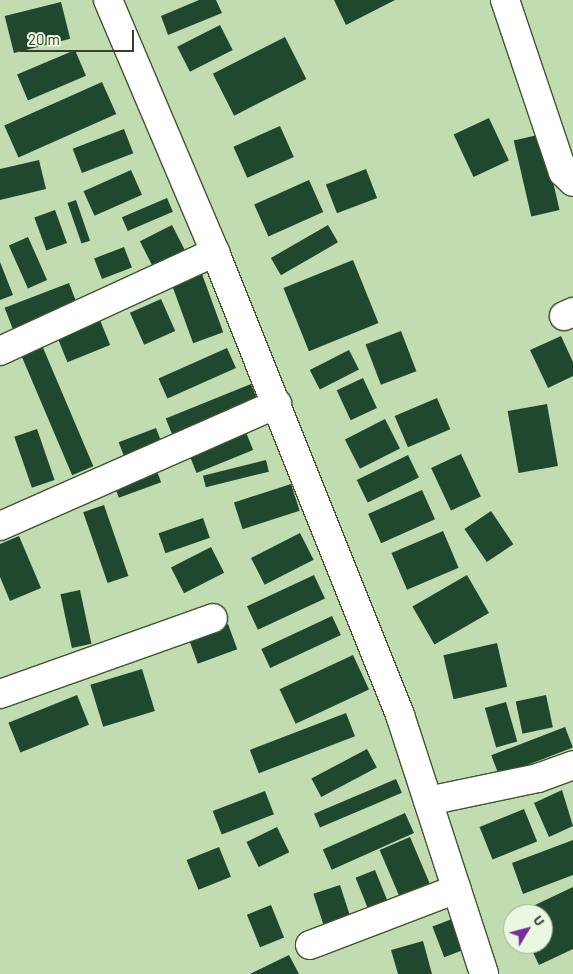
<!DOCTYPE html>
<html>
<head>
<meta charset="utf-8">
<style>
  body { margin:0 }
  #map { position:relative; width:573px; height:974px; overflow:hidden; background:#c1dcb0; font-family:Barlow,sans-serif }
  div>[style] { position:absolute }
  .building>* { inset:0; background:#1f482e; transform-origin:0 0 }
  .roads { filter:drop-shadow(1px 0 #3e552f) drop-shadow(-1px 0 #3e552f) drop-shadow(0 1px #3e552f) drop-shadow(0 -1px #3e552f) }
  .street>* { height:28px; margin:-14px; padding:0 14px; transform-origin:14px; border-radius:14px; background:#fff }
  span { translate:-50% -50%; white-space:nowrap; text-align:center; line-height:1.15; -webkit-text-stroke:5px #eaf8e2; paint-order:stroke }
  .north { position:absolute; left:503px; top:904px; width:50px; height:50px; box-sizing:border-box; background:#eaf8e2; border:1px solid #a2ae9a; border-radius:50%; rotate:53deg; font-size:14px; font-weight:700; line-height:20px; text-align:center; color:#353f2e }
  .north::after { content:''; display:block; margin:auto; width:18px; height:22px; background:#7b2c9d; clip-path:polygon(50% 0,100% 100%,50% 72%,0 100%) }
  .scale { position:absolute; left:20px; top:30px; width:114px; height:22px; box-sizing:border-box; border:2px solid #353f2e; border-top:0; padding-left:6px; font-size:15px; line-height:18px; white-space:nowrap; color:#353f2e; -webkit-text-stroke:4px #eaf8e2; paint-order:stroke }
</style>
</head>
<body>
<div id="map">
  <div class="building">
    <div style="clip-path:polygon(199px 0,216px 0,222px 13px,168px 35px,161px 16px)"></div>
    <div style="clip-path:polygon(334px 0,395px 0,346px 25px)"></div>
    <div style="left:61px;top:2px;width:38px;height:58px;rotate:76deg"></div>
    <div style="left:220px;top:25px;width:28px;height:48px;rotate:63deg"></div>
    <div style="left:285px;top:37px;width:47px;height:81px;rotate:63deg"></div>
    <div style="left:75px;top:50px;width:28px;height:63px;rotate:67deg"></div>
    <div style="left:102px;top:82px;width:35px;height:107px;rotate:66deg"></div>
    <div style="left:489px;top:118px;width:47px;height:39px;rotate:65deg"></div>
    <div style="left:280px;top:126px;width:34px;height:51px;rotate:66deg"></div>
    <div style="left:124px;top:129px;width:26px;height:55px;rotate:69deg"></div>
    <div style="left:542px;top:134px;width:78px;height:29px;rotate:77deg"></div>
    <div style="clip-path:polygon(39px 160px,46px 189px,0 200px,0 169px)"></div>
    <div style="left:366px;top:169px;width:31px;height:43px;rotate:69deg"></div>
    <div style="left:131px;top:170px;width:27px;height:52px;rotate:66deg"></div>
    <div style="left:309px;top:180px;width:35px;height:60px;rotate:66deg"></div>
    <div style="left:167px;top:198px;width:15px;height:49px;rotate:67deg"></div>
    <div style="left:76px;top:200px;width:43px;height:9px;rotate:71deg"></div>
    <div style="left:55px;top:210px;width:35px;height:22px;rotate:70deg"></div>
    <div style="left:172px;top:225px;width:31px;height:36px;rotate:63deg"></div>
    <div style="left:328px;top:225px;width:20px;height:66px;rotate:60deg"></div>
    <div style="left:28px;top:237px;width:47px;height:21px;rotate:66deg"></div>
    <div style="left:124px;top:247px;width:22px;height:32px;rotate:69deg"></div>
    <div style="left:353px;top:260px;width:68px;height:75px;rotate:68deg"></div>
    <div style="clip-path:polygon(0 262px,13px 295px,0 300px)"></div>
    <div style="left:202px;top:274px;width:62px;height:32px;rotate:70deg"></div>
    <div style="left:69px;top:283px;width:28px;height:69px;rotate:69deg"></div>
    <div style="left:161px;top:299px;width:35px;height:34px;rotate:66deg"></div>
    <div style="left:100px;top:320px;width:27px;height:46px;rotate:68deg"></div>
    <div style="left:401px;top:331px;width:43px;height:38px;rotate:69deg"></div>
    <div style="clip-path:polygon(561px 336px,573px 362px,573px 376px,548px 388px,530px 350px)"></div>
    <div style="left:41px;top:343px;width:134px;height:23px;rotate:67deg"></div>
    <div style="left:227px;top:348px;width:22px;height:75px;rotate:66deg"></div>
    <div style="left:349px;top:350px;width:22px;height:44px;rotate:63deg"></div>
    <div style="left:363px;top:378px;width:33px;height:29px;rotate:65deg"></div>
    <div style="left:251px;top:384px;width:22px;height:92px;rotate:68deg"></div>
    <div style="left:437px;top:398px;width:34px;height:46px;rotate:67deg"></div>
    <div style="left:547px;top:404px;width:63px;height:40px;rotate:80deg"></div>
    <div style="left:385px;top:419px;width:33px;height:45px;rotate:63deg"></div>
    <div style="left:243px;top:425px;width:27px;height:61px;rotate:68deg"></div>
    <div style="left:156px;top:428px;width:19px;height:40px;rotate:69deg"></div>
    <div style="left:37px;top:429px;width:54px;height:24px;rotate:71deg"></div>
    <div style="left:461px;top:454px;width:47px;height:33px;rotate:65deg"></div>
    <div style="left:408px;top:455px;width:25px;height:57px;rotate:64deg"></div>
    <div style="left:266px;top:460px;width:12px;height:65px;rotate:76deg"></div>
    <div style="left:157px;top:471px;width:12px;height:45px;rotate:70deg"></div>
    <div style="left:291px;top:484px;width:28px;height:60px;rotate:72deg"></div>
    <div style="left:422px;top:490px;width:32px;height:59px;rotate:66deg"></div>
    <div style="left:104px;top:505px;width:75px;height:22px;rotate:71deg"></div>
    <div style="left:491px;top:511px;width:40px;height:32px;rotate:56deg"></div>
    <div style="left:203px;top:518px;width:21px;height:47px;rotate:71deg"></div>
    <div style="left:443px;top:531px;width:40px;height:56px;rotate:67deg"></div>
    <div style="left:300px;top:533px;width:30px;height:55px;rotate:63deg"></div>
    <div style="clip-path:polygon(19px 536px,41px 588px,10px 601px,0 577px,0 544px)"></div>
    <div style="left:211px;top:547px;width:29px;height:45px;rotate:63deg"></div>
    <div style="left:314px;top:575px;width:26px;height:74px;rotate:65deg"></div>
    <div style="left:467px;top:575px;width:44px;height:63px;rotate:60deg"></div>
    <div style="left:80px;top:590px;width:55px;height:20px;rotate:78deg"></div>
    <div style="left:332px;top:616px;width:21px;height:78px;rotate:65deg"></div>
    <div style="left:228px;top:624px;width:27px;height:42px;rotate:70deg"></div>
    <div style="left:497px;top:643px;width:45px;height:55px;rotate:77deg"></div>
    <div style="left:353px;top:655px;width:38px;height:81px;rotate:65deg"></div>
    <div style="left:142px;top:669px;width:44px;height:54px;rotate:73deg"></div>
    <div style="left:77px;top:695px;width:32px;height:74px;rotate:68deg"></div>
    <div style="left:546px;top:695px;width:33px;height:31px;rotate:78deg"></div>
    <div style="left:506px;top:702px;width:41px;height:22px;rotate:74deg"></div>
    <div style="left:346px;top:713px;width:25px;height:103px;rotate:69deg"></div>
    <div style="left:565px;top:727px;width:22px;height:79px;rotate:69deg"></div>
    <div style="left:367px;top:749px;width:21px;height:63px;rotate:62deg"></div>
    <div style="left:396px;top:779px;width:15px;height:89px;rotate:67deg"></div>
    <div style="clip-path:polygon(562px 790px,573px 826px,549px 837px,534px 803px)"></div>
    <div style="left:265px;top:791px;width:25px;height:56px;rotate:69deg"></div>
    <div style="left:524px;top:809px;width:35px;height:48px;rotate:68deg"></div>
    <div style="left:405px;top:813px;width:22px;height:90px;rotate:66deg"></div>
    <div style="left:277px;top:827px;width:28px;height:34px;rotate:64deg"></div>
    <div style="left:410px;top:837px;width:64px;height:33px;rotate:67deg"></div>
    <div style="clip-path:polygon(573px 840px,573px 875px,523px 894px,512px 863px)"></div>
    <div style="left:219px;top:847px;width:32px;height:35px;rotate:68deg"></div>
    <div style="left:375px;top:870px;width:42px;height:21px;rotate:68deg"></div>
    <div style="left:340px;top:885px;width:43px;height:28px;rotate:72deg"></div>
    <div style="clip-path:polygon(573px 887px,573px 949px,539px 965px,529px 944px,543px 944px,543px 914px,516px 914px)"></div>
    <div style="left:271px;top:905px;width:35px;height:26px;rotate:68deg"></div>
    <div style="left:452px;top:919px;width:33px;height:21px;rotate:69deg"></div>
    <div style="clip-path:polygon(423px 941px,432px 974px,398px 974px,391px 950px)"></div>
    <div style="clip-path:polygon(289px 955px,299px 974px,250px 974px)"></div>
  </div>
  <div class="roads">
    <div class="street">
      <div style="left:108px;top:0;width:274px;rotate:67deg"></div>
      <div style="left:215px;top:252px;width:499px;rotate:68.2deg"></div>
      <div style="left:400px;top:715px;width:272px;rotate:72deg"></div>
      <div style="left:505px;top:0;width:182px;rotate:71.4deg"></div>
      <div style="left:563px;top:172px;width:14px;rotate:45deg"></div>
      <div style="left:564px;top:316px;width:10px;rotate:-24deg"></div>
      <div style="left:0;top:351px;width:237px;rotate:-24.7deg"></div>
      <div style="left:0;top:526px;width:303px;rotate:-23.8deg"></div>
      <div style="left:0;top:694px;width:226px;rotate:-19.6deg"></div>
      <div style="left:428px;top:801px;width:112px;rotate:-11.8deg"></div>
      <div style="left:538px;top:778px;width:37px;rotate:-20deg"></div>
      <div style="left:310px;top:945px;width:157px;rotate:-20.9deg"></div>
    </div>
  </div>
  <div class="north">U</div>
  <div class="scale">20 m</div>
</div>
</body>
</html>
